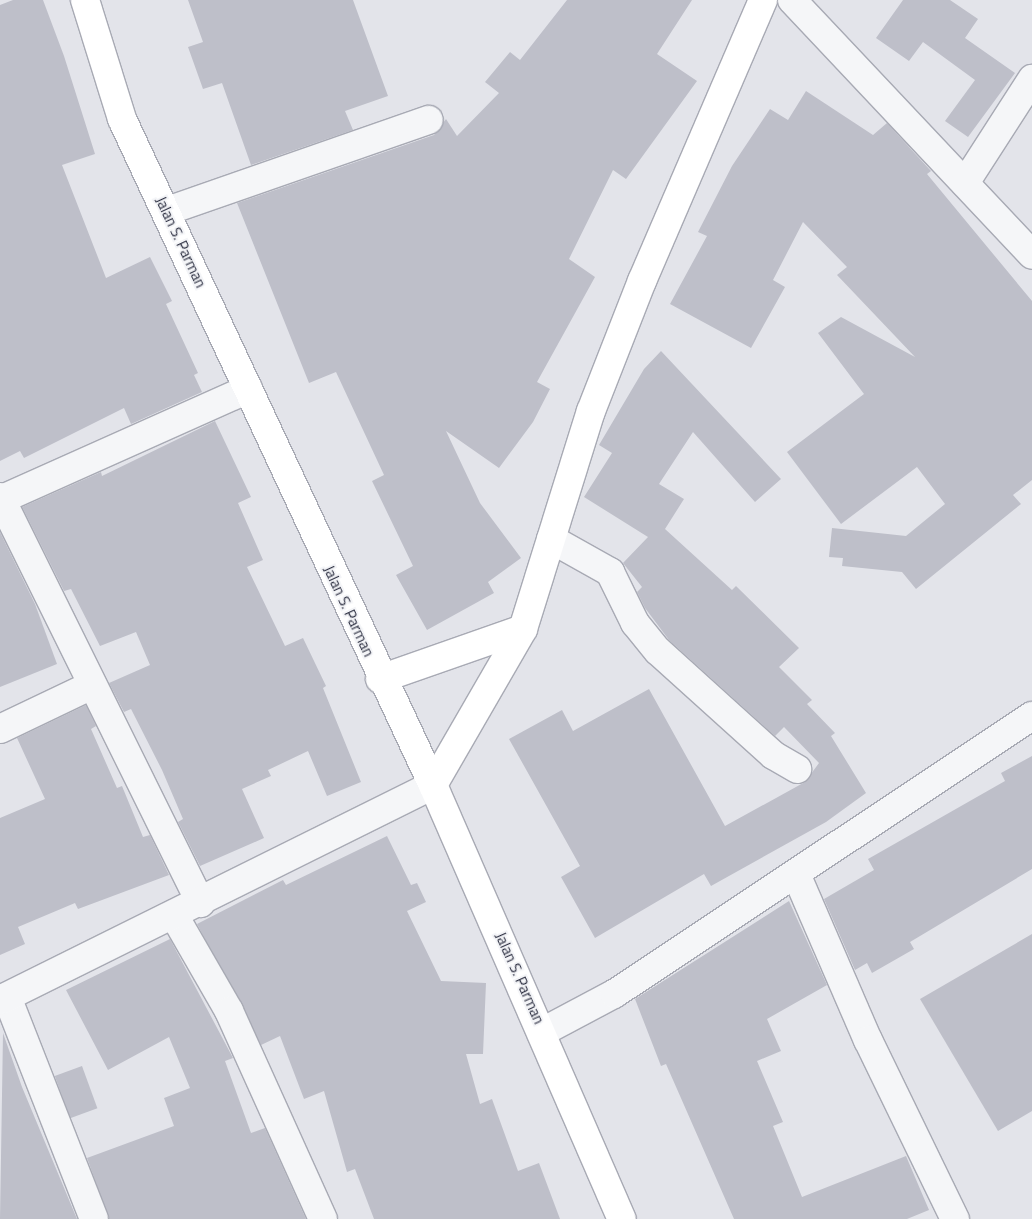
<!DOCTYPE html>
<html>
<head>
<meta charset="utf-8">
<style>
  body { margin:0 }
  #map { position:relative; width:1032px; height:1219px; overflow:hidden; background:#e3e4ea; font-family:"Titillium Web",sans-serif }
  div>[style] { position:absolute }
  .building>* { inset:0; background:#bebfc9; transform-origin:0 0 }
  .roads { filter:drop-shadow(1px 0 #a8aab4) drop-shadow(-1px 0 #a8aab4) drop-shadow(0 1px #a8aab4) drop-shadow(0 -1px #a8aab4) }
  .street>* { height:28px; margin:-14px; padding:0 14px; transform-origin:14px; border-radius:14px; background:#f5f6f8 }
  .secondary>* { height:28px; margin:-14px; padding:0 14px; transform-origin:14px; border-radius:14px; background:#fff }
  .primary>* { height:28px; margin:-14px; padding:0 14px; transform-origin:14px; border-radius:14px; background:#fff }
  span { translate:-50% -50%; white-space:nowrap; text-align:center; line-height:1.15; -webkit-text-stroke:4px #f3f4f7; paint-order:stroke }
  .street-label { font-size:15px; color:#2c2f41 }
</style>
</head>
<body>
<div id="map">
  <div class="building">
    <div style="clip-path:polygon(13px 0,43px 0,64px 56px,95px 154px,62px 165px,106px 278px,150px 257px,172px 301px,166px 304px,198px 373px,194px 375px,202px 392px,131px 424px,124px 408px,24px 458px,20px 451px,0 461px,0 5px)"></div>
    <div style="clip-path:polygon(188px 0,353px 0,388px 96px,345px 111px,353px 130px,251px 165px,222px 83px,203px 89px,188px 47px,203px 42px)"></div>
    <div style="clip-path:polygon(567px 0,692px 0,657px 54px,697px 81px,626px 179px,613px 170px,569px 259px,595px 277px,537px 382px,550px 389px,533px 422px,499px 468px,446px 431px,480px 503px,521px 558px,488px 582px,494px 593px,427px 630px,396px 575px,413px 566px,372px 481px,384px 475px,336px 372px,309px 383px,237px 203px,434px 135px,446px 119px,457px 136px,499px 93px,485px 82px,510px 52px,520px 60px)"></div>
    <div style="clip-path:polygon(903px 0,950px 0,978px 19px,965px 38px,1015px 73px,968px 137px,945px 121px,975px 80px,923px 42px,909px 61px,876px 38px)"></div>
    <div style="clip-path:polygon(806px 91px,873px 135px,887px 123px,931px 171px,927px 174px,1032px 301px,1032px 480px,1013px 495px,1021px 504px,916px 589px,902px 572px,842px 566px,843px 558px,829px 557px,832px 528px,906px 536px,945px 504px,917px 467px,841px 524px,787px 452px,864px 394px,818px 333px,841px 317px,915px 357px,837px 275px,847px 267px,803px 222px,773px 280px,785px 287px,751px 348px,670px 304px,707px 236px,698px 232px,732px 166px,770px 109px,788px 120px)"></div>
    <div style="clip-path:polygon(661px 351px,781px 479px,755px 502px,693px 432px,659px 484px,684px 499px,665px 529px,732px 590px,736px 586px,799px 648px,779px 667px,812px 700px,807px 704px,835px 733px,831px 736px,866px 793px,826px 822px,711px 886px,704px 874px,595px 938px,561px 877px,580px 866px,509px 739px,562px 710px,573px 731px,649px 689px,725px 826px,805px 782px,819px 763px,784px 727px,775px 736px,669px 640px,645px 608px,637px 592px,642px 587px,623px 563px,648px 537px,584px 497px,612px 453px,599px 445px,644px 369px)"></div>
    <div style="clip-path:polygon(215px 421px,251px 497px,238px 503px,263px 560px,247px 567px,285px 646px,303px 638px,326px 686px,323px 688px,361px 782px,327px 796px,308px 751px,268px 770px,271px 776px,242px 789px,264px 838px,200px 866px,178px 822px,183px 819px,162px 770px,131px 709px,124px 712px,109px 683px,150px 665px,136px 632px,100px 646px,71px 589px,64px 591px,22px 507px,101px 472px,102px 476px)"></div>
    <div style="clip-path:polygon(0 532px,35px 604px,57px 664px,0 687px)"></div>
    <div style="clip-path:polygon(86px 705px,96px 726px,91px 729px,117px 788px,122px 786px,143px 837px,150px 835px,169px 875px,78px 909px,75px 903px,18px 927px,25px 944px,0 955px,0 818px,45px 799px,17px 738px)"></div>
    <div style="clip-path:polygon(1032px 756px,1032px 869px,910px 942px,914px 949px,872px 973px,867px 963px,855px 970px,824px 899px,874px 870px,868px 859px,1005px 781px,1001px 773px)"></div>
    <div style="clip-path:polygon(387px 836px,411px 885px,417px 883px,426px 902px,407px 911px,441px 981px,486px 983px,483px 1054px,466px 1054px,480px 1104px,492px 1099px,518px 1171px,539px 1163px,560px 1219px,374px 1219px,355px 1169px,347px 1172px,324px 1091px,304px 1099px,280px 1036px,261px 1045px,197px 924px,283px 880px,286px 885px)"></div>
    <div style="clip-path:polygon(789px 901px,827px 985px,767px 1019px,781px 1051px,757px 1061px,783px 1122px,773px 1126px,802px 1197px,906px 1156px,929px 1210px,907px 1219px,734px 1219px,666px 1064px,661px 1066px,635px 999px)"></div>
    <div style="clip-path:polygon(1032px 934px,1032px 1111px,998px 1131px,920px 999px)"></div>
    <div style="clip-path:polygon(170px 939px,233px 1058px,225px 1061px,251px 1133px,265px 1128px,306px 1219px,109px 1219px,87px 1158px,174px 1126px,164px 1098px,190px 1088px,169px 1037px,108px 1070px,66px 990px)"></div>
    <div style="clip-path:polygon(3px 1033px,22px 1087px,77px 1219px,0 1219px)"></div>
    <div style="left:82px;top:1066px;width:45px;height:29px;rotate:70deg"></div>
  </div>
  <div class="roads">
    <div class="street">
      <div style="left:792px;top:0;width:350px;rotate:46.7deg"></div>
      <div style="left:965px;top:183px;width:124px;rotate:-57.2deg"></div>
      <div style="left:167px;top:211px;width:277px;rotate:-19.2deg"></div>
      <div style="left:0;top:497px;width:453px;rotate:63.7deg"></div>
      <div style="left:0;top:500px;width:272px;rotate:-24.1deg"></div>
      <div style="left:551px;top:539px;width:68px;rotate:29.2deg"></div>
      <div style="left:610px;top:572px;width:57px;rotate:63.9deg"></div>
      <div style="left:635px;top:623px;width:36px;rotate:51deg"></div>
      <div style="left:658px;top:651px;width:155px;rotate:42.1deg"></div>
      <div style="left:773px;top:755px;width:28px;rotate:30deg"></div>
      <div style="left:0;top:729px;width:100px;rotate:-25.5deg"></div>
      <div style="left:796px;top:874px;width:181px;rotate:66.6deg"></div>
      <div style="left:868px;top:1040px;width:199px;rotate:64.1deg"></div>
      <div style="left:175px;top:917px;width:108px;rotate:60.1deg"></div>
      <div style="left:229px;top:1011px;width:228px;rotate:65.7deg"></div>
      <div style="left:7px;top:997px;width:238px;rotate:68.6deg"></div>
      <div style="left:0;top:1000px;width:483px;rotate:-26.4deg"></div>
      <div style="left:544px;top:1031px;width:79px;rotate:-27.9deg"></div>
      <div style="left:614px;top:994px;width:502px;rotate:-33.63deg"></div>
    </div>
    <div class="secondary">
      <div style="left:433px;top:785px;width:180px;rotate:-60deg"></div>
      <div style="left:523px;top:629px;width:228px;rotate:-72.7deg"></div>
      <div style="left:591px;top:411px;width:140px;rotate:-68.6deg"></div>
      <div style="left:642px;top:281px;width:306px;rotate:-66.7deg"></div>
    </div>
    <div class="primary">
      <div style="left:85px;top:0;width:125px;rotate:72.7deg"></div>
      <div style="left:122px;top:119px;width:735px;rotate:64.97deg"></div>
      <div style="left:433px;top:785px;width:473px;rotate:66.5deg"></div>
      <div style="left:380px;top:679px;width:151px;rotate:-19.3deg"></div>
    </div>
  </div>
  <div class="street-label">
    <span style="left:181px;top:242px;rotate:65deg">Jalan S. Parman</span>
    <span style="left:349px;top:611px;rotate:65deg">Jalan S. Parman</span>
    <span style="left:520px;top:978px;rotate:66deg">Jalan S. Parman</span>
  </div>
</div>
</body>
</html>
